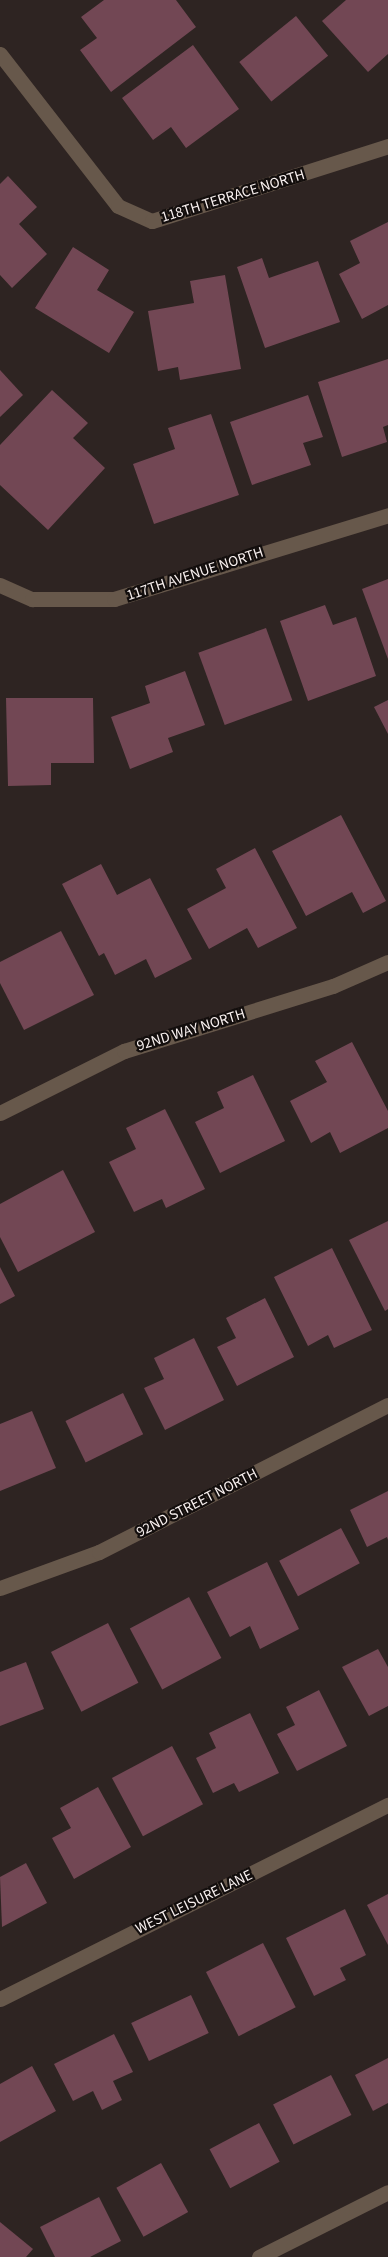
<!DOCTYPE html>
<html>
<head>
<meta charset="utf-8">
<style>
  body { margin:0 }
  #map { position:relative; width:388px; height:2257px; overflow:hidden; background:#2e2422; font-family:"Source Sans 3",sans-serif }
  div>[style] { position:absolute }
  .building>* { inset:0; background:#724754; transform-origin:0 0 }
  .minor>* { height:15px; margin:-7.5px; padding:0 7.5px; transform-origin:7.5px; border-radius:7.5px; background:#67584b }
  span { translate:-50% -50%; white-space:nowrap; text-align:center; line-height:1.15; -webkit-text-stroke:4.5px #130e0d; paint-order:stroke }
  .street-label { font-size:15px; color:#f8f0ef }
</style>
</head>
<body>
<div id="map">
  <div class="building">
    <div style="clip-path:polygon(104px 0,176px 0,196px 27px,111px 92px,80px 50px,97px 38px,81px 17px)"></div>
    <div style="clip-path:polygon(346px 0,388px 0,388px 54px,368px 72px,322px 21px)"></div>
    <div style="left:296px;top:16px;width:51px;height:73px;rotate:51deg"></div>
    <div style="clip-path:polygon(193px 45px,239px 109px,186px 148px,171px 127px,153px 140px,122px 98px)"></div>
    <div style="clip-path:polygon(8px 176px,37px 207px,19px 224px,47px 254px,12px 288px,0 275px,0 184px)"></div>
    <div style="clip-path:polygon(388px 222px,388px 305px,362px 319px,339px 274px,360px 263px,350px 241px)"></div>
    <div style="clip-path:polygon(73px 247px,109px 270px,97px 290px,134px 312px,109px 353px,35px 308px)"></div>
    <div style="clip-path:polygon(262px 258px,269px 278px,318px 261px,340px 322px,265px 348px,237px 267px)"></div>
    <div style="clip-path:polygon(225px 275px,241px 369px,180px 380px,178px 367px,158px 371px,148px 311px,194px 303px,190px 281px)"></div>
    <div style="clip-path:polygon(388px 359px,388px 425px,383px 427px,387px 442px,342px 457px,318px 382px)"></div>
    <div style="clip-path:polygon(0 370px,23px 395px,0 417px)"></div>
    <div style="clip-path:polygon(52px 390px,88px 423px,73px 438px,105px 468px,48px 530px,0 485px,0 445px)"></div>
    <div style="clip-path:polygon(308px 395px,323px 437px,303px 443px,311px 465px,252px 485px,230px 422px)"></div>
    <div style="clip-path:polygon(211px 414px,239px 495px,154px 524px,133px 464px,175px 449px,168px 428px)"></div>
    <div style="clip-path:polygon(388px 579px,388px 659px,362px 589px)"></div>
    <div style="clip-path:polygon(325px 605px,333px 625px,356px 617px,376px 676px,308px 701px,280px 621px)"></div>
    <div style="left:266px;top:628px;width:77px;height:72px;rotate:70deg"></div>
    <div style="clip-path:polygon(185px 671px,205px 725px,168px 738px,173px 752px,130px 769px,111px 717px,150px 703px,145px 686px)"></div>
    <div style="clip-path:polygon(6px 698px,93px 698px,94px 763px,51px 763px,51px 785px,8px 786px)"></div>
    <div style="clip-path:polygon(388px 700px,388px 734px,374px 707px)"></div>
    <div style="clip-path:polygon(341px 815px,386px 901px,363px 913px,352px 892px,306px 916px,272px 851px)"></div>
    <div style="clip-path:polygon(255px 848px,297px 928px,258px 948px,247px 928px,209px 949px,187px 909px,226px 888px,216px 869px)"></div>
    <div style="clip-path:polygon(101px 864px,117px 895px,150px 878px,192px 959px,155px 978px,146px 959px,115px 975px,104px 953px,99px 956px,62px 884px)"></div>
    <div style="clip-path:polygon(61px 931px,94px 995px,24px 1030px,0 983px,0 962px)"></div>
    <div style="clip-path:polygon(352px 1042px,388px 1111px,388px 1128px,340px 1153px,330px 1132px,311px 1143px,290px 1101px,327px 1082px,315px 1061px)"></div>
    <div style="clip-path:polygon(253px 1075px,285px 1141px,220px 1173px,195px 1122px,224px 1108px,217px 1092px)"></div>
    <div style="clip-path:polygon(165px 1109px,205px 1189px,166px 1208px,162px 1199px,134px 1212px,109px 1162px,136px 1149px,126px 1128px)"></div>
    <div style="clip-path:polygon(63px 1170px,95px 1232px,18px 1272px,0 1237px,0 1204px)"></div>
    <div style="clip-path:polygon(388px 1221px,388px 1309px,385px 1311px,349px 1240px)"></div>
    <div style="clip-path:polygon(332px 1248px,372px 1330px,334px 1348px,328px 1335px,308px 1346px,274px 1277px)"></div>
    <div style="clip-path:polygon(0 1267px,15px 1296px,0 1304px)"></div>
    <div style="clip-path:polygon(265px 1298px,294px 1357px,237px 1386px,217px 1347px,236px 1338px,226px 1318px)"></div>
    <div style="clip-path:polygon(194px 1338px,224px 1400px,165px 1430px,144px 1388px,164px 1379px,154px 1358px)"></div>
    <div style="left:123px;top:1393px;width:46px;height:64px;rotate:64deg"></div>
    <div style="clip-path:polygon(32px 1411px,56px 1468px,0 1491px,0 1424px)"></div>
    <div style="clip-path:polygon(388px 1491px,388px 1540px,387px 1537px,367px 1547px,350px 1510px)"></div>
    <div style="left:341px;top:1528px;width:40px;height:70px;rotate:62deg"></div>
    <div style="clip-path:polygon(267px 1562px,299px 1629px,260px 1649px,250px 1626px,230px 1637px,207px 1592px)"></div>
    <div style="left:189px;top:1597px;width:69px;height:67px;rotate:62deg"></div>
    <div style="left:108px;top:1623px;width:67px;height:64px;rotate:63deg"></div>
    <div style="clip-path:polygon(378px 1649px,388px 1667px,388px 1706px,369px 1716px,342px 1667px)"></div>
    <div style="clip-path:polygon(26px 1662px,44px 1709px,0 1726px,0 1672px)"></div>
    <div style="clip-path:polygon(319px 1690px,347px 1746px,297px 1771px,277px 1734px,295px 1725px,286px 1707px)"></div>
    <div style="clip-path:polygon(250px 1713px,279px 1773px,239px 1792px,234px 1783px,213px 1793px,196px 1758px,216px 1748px,209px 1733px)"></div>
    <div style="left:172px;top:1746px;width:66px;height:68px;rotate:62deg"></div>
    <div style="clip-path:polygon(98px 1787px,131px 1847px,74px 1879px,52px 1838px,71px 1828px,60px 1808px)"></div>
    <div style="clip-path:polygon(26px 1863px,47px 1903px,2px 1927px,0 1877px)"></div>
    <div style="clip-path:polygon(388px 1894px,388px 1945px,367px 1905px)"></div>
    <div style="clip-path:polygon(345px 1909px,366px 1955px,340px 1968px,346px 1980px,314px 1996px,286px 1938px)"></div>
    <div style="left:263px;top:1943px;width:72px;height:64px;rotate:63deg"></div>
    <div style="left:191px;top:1995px;width:42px;height:66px;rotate:65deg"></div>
    <div style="clip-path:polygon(114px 2034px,133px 2072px,113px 2081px,122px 2100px,102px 2110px,93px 2091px,73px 2101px,54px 2064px)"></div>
    <div style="clip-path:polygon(388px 2058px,388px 2103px,373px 2111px,355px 2075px)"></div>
    <div style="clip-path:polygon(32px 2066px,56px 2111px,0 2142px,0 2084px)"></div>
    <div style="left:331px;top:2075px;width:45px;height:65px;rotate:63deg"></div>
    <div style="left:259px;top:2123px;width:44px;height:56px;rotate:62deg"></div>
    <div style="left:161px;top:2163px;width:56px;height:51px;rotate:61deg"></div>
    <div style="clip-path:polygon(99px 2197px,121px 2241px,90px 2257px,55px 2257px,40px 2227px)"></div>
    <div style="clip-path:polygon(0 2222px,33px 2249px,26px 2257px,0 2257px)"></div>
  </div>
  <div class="minor">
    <div style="left:0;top:54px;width:192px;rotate:52.2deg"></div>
    <div style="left:118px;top:206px;width:37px;rotate:24deg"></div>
    <div style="left:152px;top:221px;width:248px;rotate:-17.6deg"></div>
    <div style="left:0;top:585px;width:35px;rotate:24deg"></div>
    <div style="left:32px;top:599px;width:82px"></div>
    <div style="left:114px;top:599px;width:287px;rotate:-17deg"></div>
    <div style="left:0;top:1113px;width:139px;rotate:-26.6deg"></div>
    <div style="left:124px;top:1051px;width:219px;rotate:-17.3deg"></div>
    <div style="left:333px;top:986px;width:60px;rotate:-23.6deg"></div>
    <div style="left:0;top:1588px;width:105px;rotate:-20deg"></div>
    <div style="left:99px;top:1552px;width:324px;rotate:-27deg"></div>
    <div style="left:0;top:1999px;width:434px;rotate:-26.6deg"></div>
    <div style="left:259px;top:2257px;width:144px;rotate:-26.7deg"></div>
  </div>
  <div class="street-label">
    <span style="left:233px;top:196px;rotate:-17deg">118TH TERRACE NORTH</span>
    <span style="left:195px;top:574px;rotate:-18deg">117TH AVENUE NORTH</span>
    <span style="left:191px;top:1030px;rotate:-17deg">92ND WAY NORTH</span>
    <span style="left:197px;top:1503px;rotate:-27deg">92ND STREET NORTH</span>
    <span style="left:194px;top:1902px;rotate:-26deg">WEST LEISURE LANE</span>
  </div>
</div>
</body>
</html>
